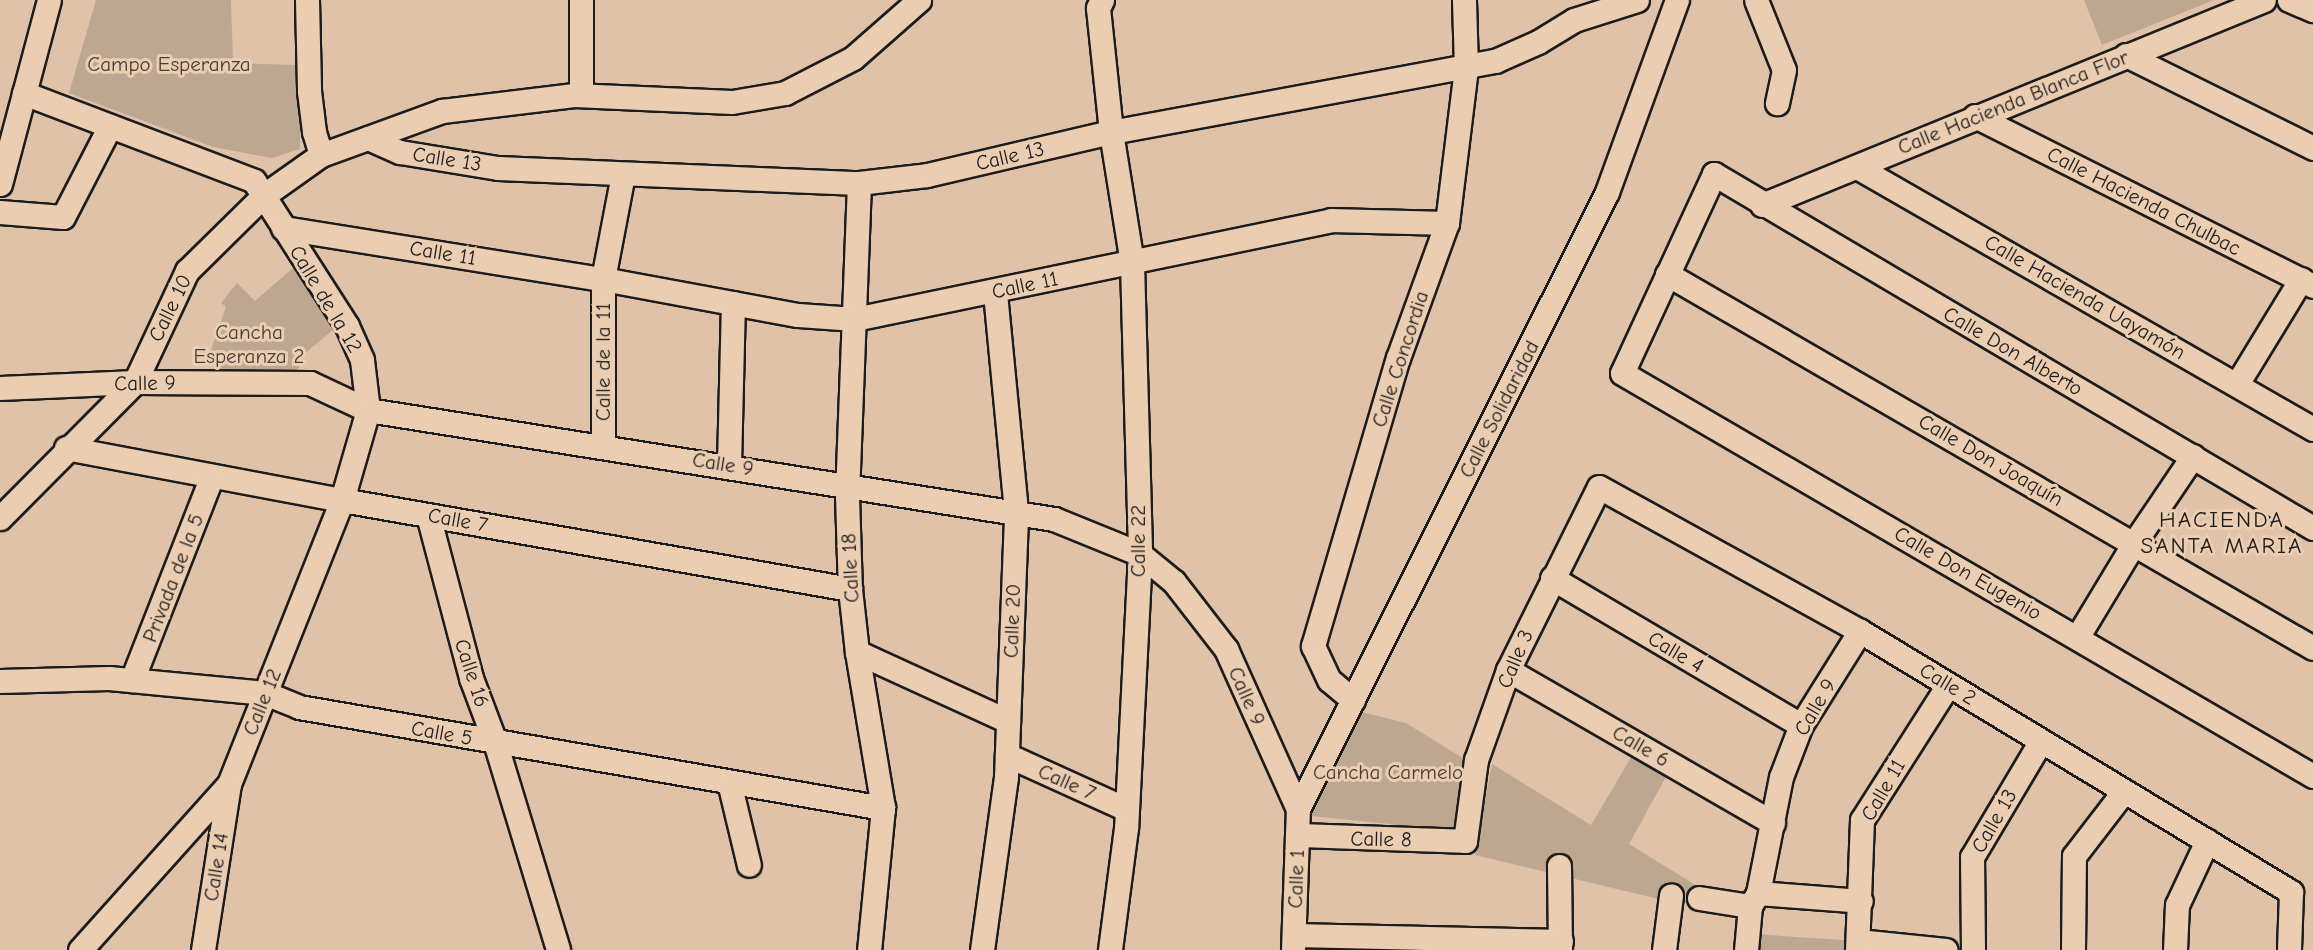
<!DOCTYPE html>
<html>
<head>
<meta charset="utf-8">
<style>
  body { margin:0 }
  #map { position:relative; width:2313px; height:950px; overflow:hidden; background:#dfc2a8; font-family:"Comic Neue",sans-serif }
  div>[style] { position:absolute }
  .green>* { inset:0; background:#bea791 }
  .roads { filter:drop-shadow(2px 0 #1c1c1c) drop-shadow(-2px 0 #1c1c1c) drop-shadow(0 2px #1c1c1c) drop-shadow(0 -2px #1c1c1c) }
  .minor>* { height:23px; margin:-11.5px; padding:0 11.5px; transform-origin:11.5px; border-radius:11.5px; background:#ebcdb1 }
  span { translate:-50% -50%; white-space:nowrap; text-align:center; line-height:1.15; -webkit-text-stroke:6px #ebcdb1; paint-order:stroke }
  .park-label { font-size:21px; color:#443f39 }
  .street-label { font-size:21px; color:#1c1c1c }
  .neighbourhood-label { font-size:23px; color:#1c1c1c; letter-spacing:2px }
</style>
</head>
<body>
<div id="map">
  <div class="green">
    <div style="clip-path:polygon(96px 0,231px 0,233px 63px,300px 65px,300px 149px,272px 158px,213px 147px,69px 93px)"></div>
    <div style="clip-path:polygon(2084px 0,2214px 0,2102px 45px)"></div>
    <div style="clip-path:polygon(293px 268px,340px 324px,297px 360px,301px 365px,289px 377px,225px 377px,208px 358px,226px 307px,221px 303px,237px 283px,255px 301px)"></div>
    <div style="clip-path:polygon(1362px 712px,1406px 723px,1466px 760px,1458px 831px,1311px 816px)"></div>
    <div style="clip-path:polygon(1639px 744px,1673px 764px,1629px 844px,1728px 905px,1671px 902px,1475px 855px,1492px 764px,1591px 825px)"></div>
    <div style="clip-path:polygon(1752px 934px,1858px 941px,1857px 950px,1752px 950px)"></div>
  </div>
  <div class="roads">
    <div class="minor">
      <div style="left:307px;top:0;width:91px;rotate:88.7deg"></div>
      <div style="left:309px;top:91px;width:41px;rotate:83deg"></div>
      <div style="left:314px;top:132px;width:24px;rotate:73deg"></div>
      <div style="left:1102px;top:0;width:9px;rotate:117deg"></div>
      <div style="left:1098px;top:8px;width:125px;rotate:84deg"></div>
      <div style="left:1111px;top:132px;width:133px;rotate:80.9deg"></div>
      <div style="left:1132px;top:263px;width:291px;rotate:88.4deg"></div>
      <div style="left:1140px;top:554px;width:274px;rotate:92.9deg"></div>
      <div style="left:1126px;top:828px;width:123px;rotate:97.5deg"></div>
      <div style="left:1756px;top:0;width:75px;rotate:68.2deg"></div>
      <div style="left:1784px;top:70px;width:34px;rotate:102deg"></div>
      <div style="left:2289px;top:0;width:26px;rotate:23deg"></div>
      <div style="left:2126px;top:55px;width:209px;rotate:26.4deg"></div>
      <div style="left:24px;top:93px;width:246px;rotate:20.9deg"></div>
      <div style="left:254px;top:181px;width:172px;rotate:57.3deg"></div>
      <div style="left:347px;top:326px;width:37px;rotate:66deg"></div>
      <div style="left:362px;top:360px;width:50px;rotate:83.2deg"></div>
      <div style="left:368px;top:410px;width:94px;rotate:106.1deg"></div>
      <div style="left:342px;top:500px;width:306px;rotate:111.7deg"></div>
      <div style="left:229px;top:784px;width:223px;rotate:131.9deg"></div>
      <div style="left:581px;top:95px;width:95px;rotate:-90deg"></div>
      <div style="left:1975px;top:116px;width:378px;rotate:26.7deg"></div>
      <div style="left:368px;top:138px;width:35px;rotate:24deg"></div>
      <div style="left:400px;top:152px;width:99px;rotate:9.3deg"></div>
      <div style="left:498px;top:168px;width:361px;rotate:2.4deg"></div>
      <div style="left:859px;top:183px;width:68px;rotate:-6.7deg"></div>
      <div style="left:927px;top:175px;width:189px;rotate:-13.2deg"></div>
      <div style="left:1111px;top:132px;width:391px;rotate:-10.5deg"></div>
      <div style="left:1495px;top:61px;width:47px;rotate:-23.8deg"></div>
      <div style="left:1538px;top:42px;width:42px;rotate:-31.4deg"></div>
      <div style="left:1574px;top:20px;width:66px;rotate:-17.6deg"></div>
      <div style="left:1857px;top:167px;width:526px;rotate:29.88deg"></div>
      <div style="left:859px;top:183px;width:313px;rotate:92.2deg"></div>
      <div style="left:847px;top:496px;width:93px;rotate:88.2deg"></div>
      <div style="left:850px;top:589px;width:63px;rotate:83.7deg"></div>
      <div style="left:857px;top:652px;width:158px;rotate:80.5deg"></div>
      <div style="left:883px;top:808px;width:143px;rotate:95.6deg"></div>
      <div style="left:0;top:184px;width:190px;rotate:-75.1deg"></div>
      <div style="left:1762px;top:205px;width:542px;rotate:-22.21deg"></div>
      <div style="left:0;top:212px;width:63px;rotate:4.5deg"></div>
      <div style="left:63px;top:217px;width:102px;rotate:-62.7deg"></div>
      <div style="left:283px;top:228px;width:324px;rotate:9.1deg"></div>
      <div style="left:603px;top:279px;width:198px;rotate:10.5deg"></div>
      <div style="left:798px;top:315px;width:57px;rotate:4deg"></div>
      <div style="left:855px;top:319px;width:486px;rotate:-11.7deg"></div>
      <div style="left:1331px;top:220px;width:116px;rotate:1.5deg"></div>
      <div style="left:1667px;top:274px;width:746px;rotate:30.07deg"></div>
      <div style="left:2237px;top:384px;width:123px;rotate:-58.6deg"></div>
      <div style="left:0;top:388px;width:135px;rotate:-2.5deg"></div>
      <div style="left:135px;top:382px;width:175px;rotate:0.3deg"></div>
      <div style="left:310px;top:383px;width:64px;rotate:25deg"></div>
      <div style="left:368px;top:410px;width:695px;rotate:9.03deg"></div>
      <div style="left:1054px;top:519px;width:93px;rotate:22.1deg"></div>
      <div style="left:1140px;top:554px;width:44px;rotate:39.5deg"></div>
      <div style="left:1174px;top:582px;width:85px;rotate:52.2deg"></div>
      <div style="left:1226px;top:649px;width:175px;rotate:65.8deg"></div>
      <div style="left:603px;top:445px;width:166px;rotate:-90deg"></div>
      <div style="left:603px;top:279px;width:107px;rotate:-79.2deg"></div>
      <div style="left:66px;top:448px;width:281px;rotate:10.7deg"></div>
      <div style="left:342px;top:500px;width:516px;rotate:9.94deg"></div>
      <div style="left:729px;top:465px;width:162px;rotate:-88.6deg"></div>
      <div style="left:428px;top:515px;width:169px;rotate:75.2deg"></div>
      <div style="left:471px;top:678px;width:68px;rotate:69.4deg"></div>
      <div style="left:495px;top:742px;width:217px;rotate:73.1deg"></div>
      <div style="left:0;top:518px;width:192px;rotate:-45.2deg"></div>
      <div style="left:135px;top:382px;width:123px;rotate:-64.9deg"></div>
      <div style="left:187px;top:271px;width:107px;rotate:-44.6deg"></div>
      <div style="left:263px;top:196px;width:71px;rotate:-35.3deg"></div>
      <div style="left:321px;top:155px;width:129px;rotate:-20deg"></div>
      <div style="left:442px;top:111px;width:133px;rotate:-6.9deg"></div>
      <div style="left:574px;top:95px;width:158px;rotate:2.5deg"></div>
      <div style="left:732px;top:102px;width:54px;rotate:-9.6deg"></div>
      <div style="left:785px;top:93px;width:76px;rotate:-27.2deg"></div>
      <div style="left:853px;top:58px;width:88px;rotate:-41.3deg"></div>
      <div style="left:2313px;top:528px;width:696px;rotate:-149.42deg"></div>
      <div style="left:1714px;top:174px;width:219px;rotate:114.8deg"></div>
      <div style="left:1622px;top:373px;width:800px;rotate:30.25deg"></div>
      <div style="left:1552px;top:578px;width:289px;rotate:30.6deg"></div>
      <div style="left:2078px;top:636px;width:109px;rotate:-58.9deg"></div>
      <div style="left:2134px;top:543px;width:105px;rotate:-55.9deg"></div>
      <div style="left:857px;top:652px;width:166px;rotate:24.6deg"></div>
      <div style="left:1508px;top:670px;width:306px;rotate:30deg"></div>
      <div style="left:132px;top:680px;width:219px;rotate:-68.6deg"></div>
      <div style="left:0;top:681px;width:109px;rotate:-1.6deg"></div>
      <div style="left:109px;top:678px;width:157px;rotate:5.5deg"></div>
      <div style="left:265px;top:693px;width:37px;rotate:22deg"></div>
      <div style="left:299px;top:707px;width:593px;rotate:9.81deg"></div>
      <div style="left:1353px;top:700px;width:31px;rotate:-140deg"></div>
      <div style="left:1329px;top:680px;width:38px;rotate:-115deg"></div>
      <div style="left:1313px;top:646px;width:300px;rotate:-73.6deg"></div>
      <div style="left:1398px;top:358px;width:144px;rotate:-70.1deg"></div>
      <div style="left:1447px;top:223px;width:156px;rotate:-83deg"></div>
      <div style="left:1466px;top:68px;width:68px;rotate:-91.7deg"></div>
      <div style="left:1007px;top:755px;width:131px;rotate:24.4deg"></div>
      <div style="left:729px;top:782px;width:85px;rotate:76.5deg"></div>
      <div style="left:1297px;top:835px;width:168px;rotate:2deg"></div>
      <div style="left:1465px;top:841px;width:82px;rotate:-82.3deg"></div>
      <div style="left:1476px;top:760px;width:96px;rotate:-70.4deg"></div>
      <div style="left:1508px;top:670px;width:204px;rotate:-63.6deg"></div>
      <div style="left:1599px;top:487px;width:298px;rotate:28.9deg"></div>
      <div style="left:1860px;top:631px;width:504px;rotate:31.2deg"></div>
      <div style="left:2291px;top:892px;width:58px;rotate:92deg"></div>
      <div style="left:1559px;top:866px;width:84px;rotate:89.3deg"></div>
      <div style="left:1758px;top:893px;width:103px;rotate:4.4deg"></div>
      <div style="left:1699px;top:898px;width:52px;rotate:8.9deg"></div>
      <div style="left:1294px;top:935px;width:267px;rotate:1.3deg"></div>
      <div style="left:1858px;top:941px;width:88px;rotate:5.8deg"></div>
      <div style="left:203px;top:950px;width:168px;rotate:-81.1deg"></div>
      <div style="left:982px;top:950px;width:175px;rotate:-82.1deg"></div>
      <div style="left:1006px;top:777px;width:266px;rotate:-87.8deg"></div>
      <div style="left:1016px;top:511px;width:221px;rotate:-95.5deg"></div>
      <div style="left:1293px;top:950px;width:141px;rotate:-88deg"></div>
      <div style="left:1298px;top:809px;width:690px;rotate:-63.4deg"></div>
      <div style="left:1607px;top:192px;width:204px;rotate:-70deg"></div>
      <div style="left:1664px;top:950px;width:55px;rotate:-82.7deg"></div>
      <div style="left:1746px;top:950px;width:44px;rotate:-84.8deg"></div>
      <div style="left:1750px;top:906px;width:15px;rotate:-58deg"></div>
      <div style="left:1758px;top:893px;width:118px;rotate:-78.8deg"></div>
      <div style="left:1781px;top:777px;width:56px;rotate:-69deg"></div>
      <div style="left:1801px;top:725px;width:111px;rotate:-57.9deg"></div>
      <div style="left:1857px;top:950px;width:130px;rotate:-87.8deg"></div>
      <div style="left:1862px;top:820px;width:160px;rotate:-57.5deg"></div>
      <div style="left:1973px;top:950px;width:93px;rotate:-90.6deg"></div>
      <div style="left:1972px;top:857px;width:135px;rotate:-59.3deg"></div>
      <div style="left:2073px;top:950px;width:94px;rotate:-89.4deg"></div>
      <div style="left:2074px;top:856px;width:82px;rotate:-52.4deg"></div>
      <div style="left:2175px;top:950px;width:45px;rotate:-87.5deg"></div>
      <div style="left:2177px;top:905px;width:71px;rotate:-64.9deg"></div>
    </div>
  </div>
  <div class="park-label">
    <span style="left:169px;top:64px">Campo Esperanza</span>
    <span style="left:249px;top:344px">Cancha<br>Esperanza 2</span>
    <span style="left:1388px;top:772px">Cancha Carmelo</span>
  </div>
  <div class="street-label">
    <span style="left:2013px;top:102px;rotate:-22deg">Calle Hacienda Blanca Flor</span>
    <span style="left:1010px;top:156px;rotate:-13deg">Calle 13</span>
    <span style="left:447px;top:159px;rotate:9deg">Calle 13</span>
    <span style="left:2144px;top:201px;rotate:27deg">Calle Hacienda Chulbac</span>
    <span style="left:443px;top:253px;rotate:9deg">Calle 11</span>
    <span style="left:1025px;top:285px;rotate:-12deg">Calle 11</span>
    <span style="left:2085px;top:297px;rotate:30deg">Calle Hacienda Uayamón</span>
    <span style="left:326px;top:299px;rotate:59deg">Calle de la 12</span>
    <span style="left:170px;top:308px;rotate:-64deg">Calle 10</span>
    <span style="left:2013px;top:351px;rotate:30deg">Calle Don Alberto</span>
    <span style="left:1400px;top:359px;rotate:-72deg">Calle Concordia</span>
    <span style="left:603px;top:362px;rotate:-90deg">Calle de la 11</span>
    <span style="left:145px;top:383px;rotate:-1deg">Calle 9</span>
    <span style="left:1499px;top:409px;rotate:-63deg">Calle Solidaridad</span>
    <span style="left:1991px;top:460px;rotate:30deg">Calle Don Joaquín</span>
    <span style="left:723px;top:464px;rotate:9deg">Calle 9</span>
    <span style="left:458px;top:520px;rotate:10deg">Calle 7</span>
    <span style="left:1138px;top:541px;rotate:-90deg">Calle 22</span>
    <span style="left:850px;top:568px;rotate:-93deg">Calle 18</span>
    <span style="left:1968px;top:573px;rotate:30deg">Calle Don Eugenio</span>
    <span style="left:173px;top:578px;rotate:-69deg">Privada de la 5</span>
    <span style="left:1012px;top:621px;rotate:-88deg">Calle 20</span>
    <span style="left:1676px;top:652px;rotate:31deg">Calle 4</span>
    <span style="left:1515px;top:659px;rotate:-67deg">Calle 3</span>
    <span style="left:472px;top:673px;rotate:72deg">Calle 16</span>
    <span style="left:1948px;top:684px;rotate:31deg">Calle 2</span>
    <span style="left:1247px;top:696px;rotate:66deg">Calle 9</span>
    <span style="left:262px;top:702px;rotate:-68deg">Calle 12</span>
    <span style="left:1815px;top:707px;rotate:-60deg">Calle 9</span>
    <span style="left:442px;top:733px;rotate:10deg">Calle 5</span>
    <span style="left:1641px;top:746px;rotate:30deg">Calle 6</span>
    <span style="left:1067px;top:782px;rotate:24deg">Calle 7</span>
    <span style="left:1883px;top:790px;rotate:-60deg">Calle 11</span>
    <span style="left:1994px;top:821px;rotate:-60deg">Calle 13</span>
    <span style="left:1381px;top:839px;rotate:1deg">Calle 8</span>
    <span style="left:216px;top:867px;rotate:-81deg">Calle 14</span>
    <span style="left:1296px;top:879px;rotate:-88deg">Calle 1</span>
  </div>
  <div class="neighbourhood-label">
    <span style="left:2222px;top:533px">HACIENDA<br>SANTA MARIA</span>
  </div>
</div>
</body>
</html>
